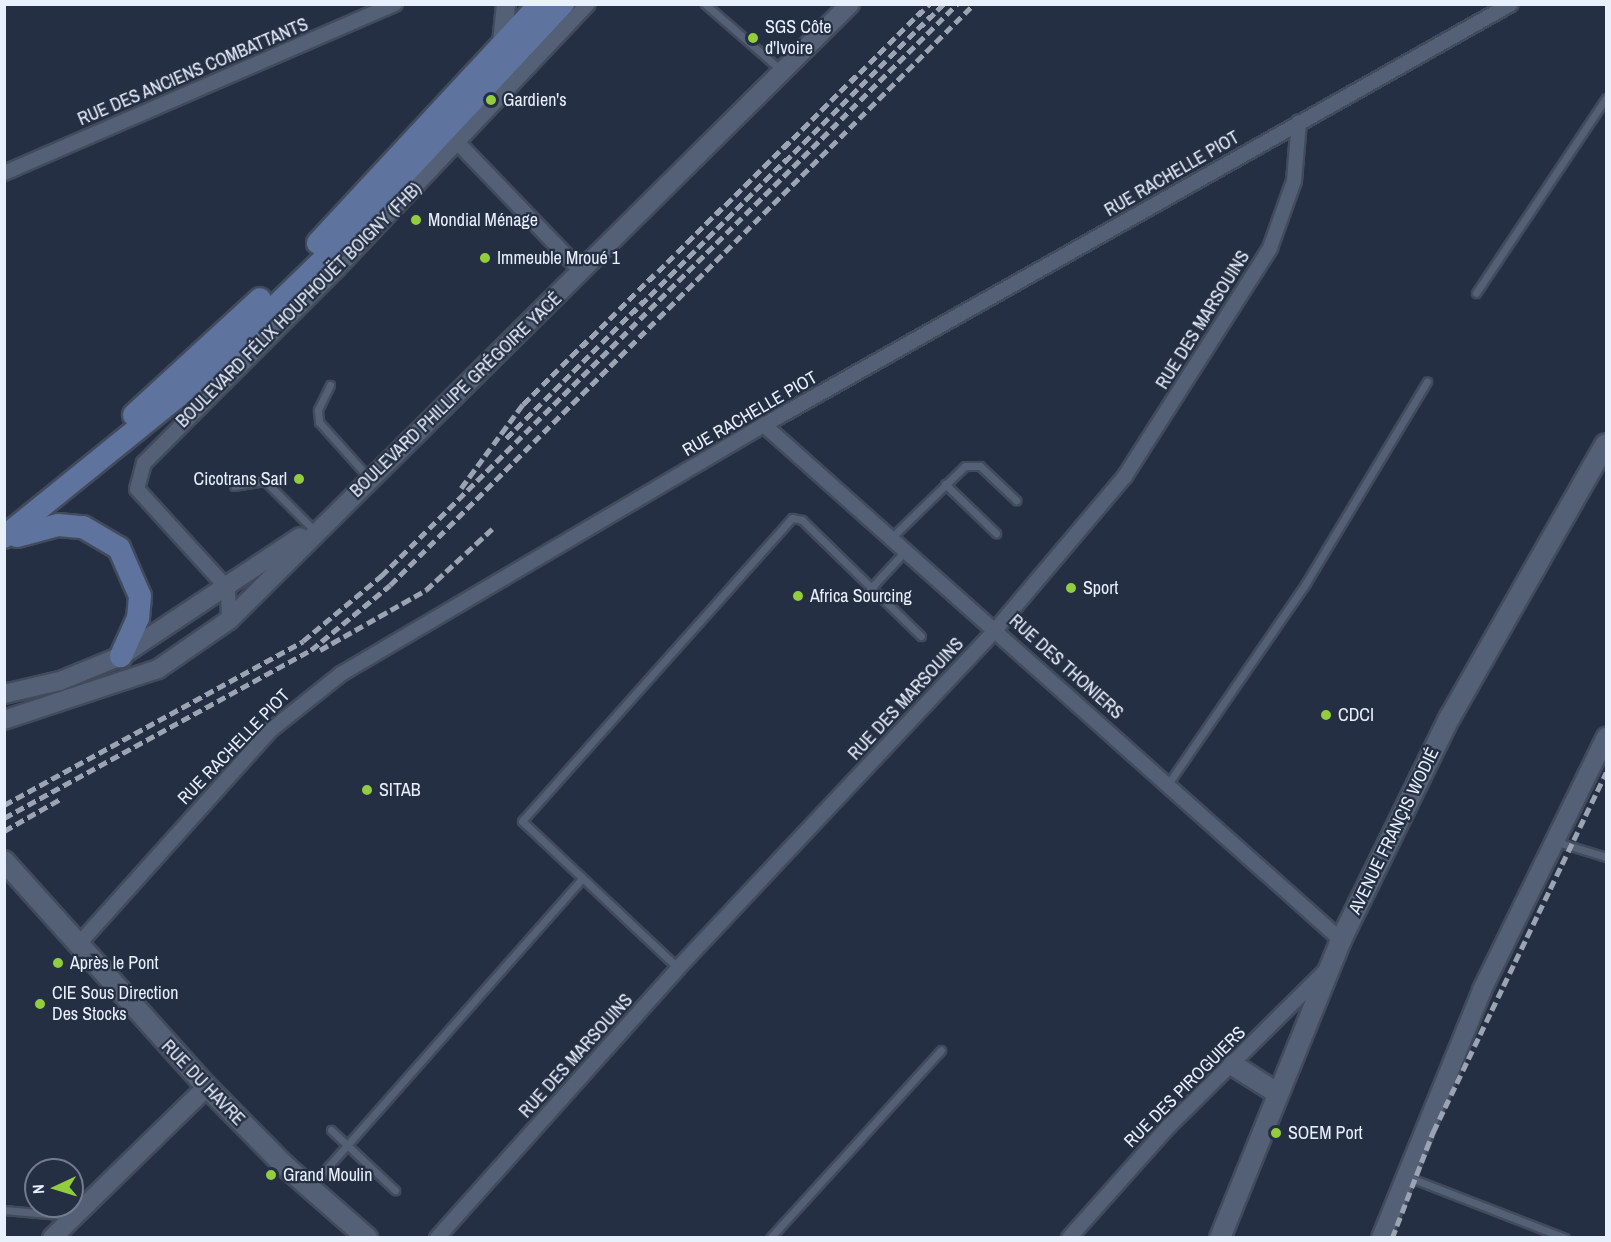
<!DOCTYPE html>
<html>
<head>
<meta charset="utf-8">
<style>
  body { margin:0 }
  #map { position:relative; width:1611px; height:1242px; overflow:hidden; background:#252f43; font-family:"Archivo Narrow",sans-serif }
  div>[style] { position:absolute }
  .roads { filter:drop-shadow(2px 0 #424b5c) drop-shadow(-2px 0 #424b5c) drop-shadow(0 2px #424b5c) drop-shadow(0 -2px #424b5c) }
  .service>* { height:7px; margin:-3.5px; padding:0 3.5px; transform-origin:3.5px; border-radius:3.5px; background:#546076 }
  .minor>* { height:14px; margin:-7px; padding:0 7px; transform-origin:7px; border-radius:7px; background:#546076 }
  .tertiary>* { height:18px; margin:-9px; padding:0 9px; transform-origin:9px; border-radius:9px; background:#546076 }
  .secondary>* { height:20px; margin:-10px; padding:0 10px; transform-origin:10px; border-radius:10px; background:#546076 }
  .primary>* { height:22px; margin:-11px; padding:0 11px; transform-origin:11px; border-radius:11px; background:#5e749e }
  .rail>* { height:4.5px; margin-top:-2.25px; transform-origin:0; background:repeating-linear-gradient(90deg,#9ca4b4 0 9px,transparent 0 13.5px) }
  .dots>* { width:16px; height:16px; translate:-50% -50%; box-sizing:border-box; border:3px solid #252f43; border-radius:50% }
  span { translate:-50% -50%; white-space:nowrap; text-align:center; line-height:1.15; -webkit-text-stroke:4.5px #252f43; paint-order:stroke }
  .poi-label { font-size:18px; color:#e8effd }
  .left { translate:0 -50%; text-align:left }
  .right { translate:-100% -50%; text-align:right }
  .street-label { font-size:18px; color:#e8effd }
  .frame { position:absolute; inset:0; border:6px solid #e8effd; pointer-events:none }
  .north { position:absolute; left:24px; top:1158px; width:60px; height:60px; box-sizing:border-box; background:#252f43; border:2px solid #737c8d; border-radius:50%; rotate:266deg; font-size:16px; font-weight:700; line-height:24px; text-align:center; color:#e8effd }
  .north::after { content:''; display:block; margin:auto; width:21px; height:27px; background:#92cd3e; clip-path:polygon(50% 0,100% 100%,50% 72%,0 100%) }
</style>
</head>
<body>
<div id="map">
  <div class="roads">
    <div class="service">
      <div style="left:705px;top:4px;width:101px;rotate:41deg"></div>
      <div style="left:1476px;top:293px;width:234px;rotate:-56.3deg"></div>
      <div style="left:330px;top:385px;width:28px;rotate:116deg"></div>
      <div style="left:318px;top:410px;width:12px;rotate:85deg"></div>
      <div style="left:319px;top:422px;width:76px;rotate:48.2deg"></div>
      <div style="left:945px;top:484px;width:71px;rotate:43.9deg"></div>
      <div style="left:234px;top:486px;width:31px;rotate:-9deg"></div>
      <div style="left:265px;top:481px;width:66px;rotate:45deg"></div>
      <div style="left:893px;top:536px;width:100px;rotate:-44.2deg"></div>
      <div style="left:965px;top:466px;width:15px"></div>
      <div style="left:980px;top:466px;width:50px;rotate:43.4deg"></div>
      <div style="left:870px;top:589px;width:54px;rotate:-47.2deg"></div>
      <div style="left:1168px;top:784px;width:244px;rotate:-55.5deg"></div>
      <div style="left:1306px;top:583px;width:235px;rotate:-59deg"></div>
      <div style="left:1557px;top:842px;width:51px;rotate:17deg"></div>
      <div style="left:678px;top:968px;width:214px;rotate:-136.7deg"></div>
      <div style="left:522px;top:821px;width:406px;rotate:-48.3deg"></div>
      <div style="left:792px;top:518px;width:10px;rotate:11deg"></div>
      <div style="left:802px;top:520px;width:166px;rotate:44.3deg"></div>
      <div style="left:331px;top:1130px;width:88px;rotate:43.2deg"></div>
      <div style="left:1408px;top:1177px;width:168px;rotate:21.2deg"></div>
      <div style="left:312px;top:1185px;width:408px;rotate:-48.6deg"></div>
      <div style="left:4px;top:1210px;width:66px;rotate:5.2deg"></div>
      <div style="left:770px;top:1238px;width:254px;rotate:-47.7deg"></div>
    </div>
    <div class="minor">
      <div style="left:458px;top:143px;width:179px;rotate:46.1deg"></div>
      <div style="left:4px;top:173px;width:426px;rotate:-23.4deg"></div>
      <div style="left:764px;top:425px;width:773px;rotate:41.75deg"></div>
      <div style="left:229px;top:620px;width:31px;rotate:-92deg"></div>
      <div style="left:228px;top:589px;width:135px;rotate:-132.3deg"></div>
      <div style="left:137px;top:489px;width:27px;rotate:-75deg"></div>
      <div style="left:144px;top:463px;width:274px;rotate:-45deg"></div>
      <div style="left:338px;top:269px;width:364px;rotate:-46.7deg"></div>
      <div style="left:77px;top:946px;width:292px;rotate:-48.1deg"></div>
      <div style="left:272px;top:729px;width:88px;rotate:-38.6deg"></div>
      <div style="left:341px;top:674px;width:491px;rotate:-30.5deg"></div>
      <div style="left:764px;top:425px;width:857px;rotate:-29.41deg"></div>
      <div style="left:437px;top:1238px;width:362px;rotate:-48.2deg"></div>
      <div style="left:678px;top:968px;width:466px;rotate:-46.8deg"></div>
      <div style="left:997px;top:628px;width:199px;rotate:-49.9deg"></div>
      <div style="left:1125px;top:476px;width:270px;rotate:-57.5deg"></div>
      <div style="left:1270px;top:248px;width:71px;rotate:-70.3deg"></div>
      <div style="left:1294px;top:181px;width:59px;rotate:-85.2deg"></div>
      <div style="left:1069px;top:1238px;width:149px;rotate:-48.3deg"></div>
      <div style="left:1168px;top:1127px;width:223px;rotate:-44.8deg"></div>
    </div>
    <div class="tertiary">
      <div style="left:502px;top:43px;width:39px;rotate:-84deg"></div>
      <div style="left:4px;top:694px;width:57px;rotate:-13.1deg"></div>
      <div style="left:60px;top:681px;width:66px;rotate:-22.3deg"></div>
      <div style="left:121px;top:656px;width:215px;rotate:-33.6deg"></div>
      <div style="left:4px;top:720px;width:162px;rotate:-18.3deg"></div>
      <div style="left:158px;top:669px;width:86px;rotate:-34.6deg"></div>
      <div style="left:229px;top:620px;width:875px;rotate:-44.77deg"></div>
      <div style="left:52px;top:1238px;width:216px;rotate:-44.3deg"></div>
      <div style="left:1381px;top:1238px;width:268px;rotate:-67.8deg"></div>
      <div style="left:1482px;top:990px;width:282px;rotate:-63.9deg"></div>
    </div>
    <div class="secondary">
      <div style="left:4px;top:861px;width:304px;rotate:48.1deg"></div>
      <div style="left:207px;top:1087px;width:110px;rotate:45.4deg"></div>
      <div style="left:284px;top:1165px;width:111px;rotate:41.3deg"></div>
      <div style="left:1233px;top:1065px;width:52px;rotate:32.5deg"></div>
      <div style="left:1220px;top:1238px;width:322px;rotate:-67.9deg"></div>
      <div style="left:1341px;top:940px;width:248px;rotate:-64deg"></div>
      <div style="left:1450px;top:717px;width:314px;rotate:-60.3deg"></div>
    </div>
    <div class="primary">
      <div style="left:318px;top:243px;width:326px;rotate:-47.1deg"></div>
      <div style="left:134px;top:415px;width:171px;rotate:-42.6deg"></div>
      <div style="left:17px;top:536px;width:42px;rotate:-15deg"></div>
      <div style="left:58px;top:525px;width:25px;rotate:5deg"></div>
      <div style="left:83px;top:527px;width:42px;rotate:30.3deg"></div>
      <div style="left:119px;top:548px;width:52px;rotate:66.4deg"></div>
      <div style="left:140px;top:596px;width:22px;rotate:95deg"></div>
      <div style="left:138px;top:618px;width:42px;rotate:114.1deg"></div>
      <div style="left:4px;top:537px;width:265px;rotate:-39deg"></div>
      <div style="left:210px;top:370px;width:162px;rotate:-44.2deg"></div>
      <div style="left:326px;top:257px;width:347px;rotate:-46.9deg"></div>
    </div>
  </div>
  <div class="rail">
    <div style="left:506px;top:438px;width:616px;rotate:-44.8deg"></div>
    <div style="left:461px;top:488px;width:104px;rotate:-53.6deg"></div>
    <div style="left:523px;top:404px;width:570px;rotate:-44.57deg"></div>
    <div style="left:320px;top:650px;width:122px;rotate:-29.5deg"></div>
    <div style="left:426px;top:590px;width:94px;rotate:-42.8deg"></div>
    <div style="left:4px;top:805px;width:341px;rotate:-28.7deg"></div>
    <div style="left:303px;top:641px;width:102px;rotate:-39.8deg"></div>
    <div style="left:381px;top:576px;width:812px;rotate:-44.8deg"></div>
    <div style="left:4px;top:818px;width:350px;rotate:-28.7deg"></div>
    <div style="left:311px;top:650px;width:102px;rotate:-39.4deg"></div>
    <div style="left:390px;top:585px;width:824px;rotate:-44.85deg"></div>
    <div style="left:4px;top:831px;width:67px;rotate:-29.6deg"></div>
    <div style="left:1392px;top:1238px;width:114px;rotate:-68.9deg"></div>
    <div style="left:1433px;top:1132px;width:399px;rotate:-64.3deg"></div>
  </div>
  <div class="dots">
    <div style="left:753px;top:38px;background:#92cd3e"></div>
    <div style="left:491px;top:100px;background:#92cd3e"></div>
    <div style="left:416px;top:220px;background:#92cd3e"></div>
    <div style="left:485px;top:258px;background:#92cd3e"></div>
    <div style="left:299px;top:479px;background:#92cd3e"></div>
    <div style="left:1071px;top:588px;background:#92cd3e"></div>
    <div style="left:798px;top:596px;background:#92cd3e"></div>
    <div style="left:1326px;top:715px;background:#92cd3e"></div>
    <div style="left:367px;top:790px;background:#92cd3e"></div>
    <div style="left:58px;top:963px;background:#92cd3e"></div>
    <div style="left:40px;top:1004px;background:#92cd3e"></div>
    <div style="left:1276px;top:1133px;background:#92cd3e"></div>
    <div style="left:271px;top:1175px;background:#92cd3e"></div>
  </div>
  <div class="poi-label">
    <span class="left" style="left:765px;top:38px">SGS Côte<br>d'Ivoire</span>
    <span class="left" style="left:503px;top:100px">Gardien's</span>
    <span class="left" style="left:428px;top:220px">Mondial Ménage</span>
    <span class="left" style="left:497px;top:258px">Immeuble Mroué 1</span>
    <span class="right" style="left:287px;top:479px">Cicotrans Sarl</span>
    <span class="left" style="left:1083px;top:588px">Sport</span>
    <span class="left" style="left:810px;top:596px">Africa Sourcing</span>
    <span class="left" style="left:1338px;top:715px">CDCI</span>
    <span class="left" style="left:379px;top:790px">SITAB</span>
    <span class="left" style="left:70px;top:963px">Après le Pont</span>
    <span class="left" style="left:52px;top:1004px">CIE Sous Direction<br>Des Stocks</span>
    <span class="left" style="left:1288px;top:1133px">SOEM Port</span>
    <span class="left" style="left:283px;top:1175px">Grand Moulin</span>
  </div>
  <div class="street-label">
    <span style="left:193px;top:72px;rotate:-23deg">RUE DES ANCIENS COMBATTANTS</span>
    <span style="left:1172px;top:174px;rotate:-30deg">RUE RACHELLE PIOT</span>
    <span style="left:299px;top:305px;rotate:-45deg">BOULEVARD FÉLIX HOUPHOUËT BOIGNY (FHB)</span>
    <span style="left:1203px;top:320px;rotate:-58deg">RUE DES MARSOUINS</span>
    <span style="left:456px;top:395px;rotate:-44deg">BOULEVARD PHILLIPE GRÉGOIRE YACÉ</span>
    <span style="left:750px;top:414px;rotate:-30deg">RUE RACHELLE PIOT</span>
    <span style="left:1066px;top:667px;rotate:42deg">RUE DES THONIERS</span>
    <span style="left:906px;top:699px;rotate:-47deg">RUE DES MARSOUINS</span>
    <span style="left:234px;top:747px;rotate:-46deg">RUE RACHELLE PIOT</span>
    <span style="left:1394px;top:831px;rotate:-64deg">AVENUE FRANÇIS WODIÉ</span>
    <span style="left:576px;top:1056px;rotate:-48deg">RUE DES MARSOUINS</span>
    <span style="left:203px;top:1083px;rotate:46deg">RUE DU HAVRE</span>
    <span style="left:1185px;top:1087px;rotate:-45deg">RUE DES PIROGUIERS</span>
  </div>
  <div class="frame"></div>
  <div class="north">N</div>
</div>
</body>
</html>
